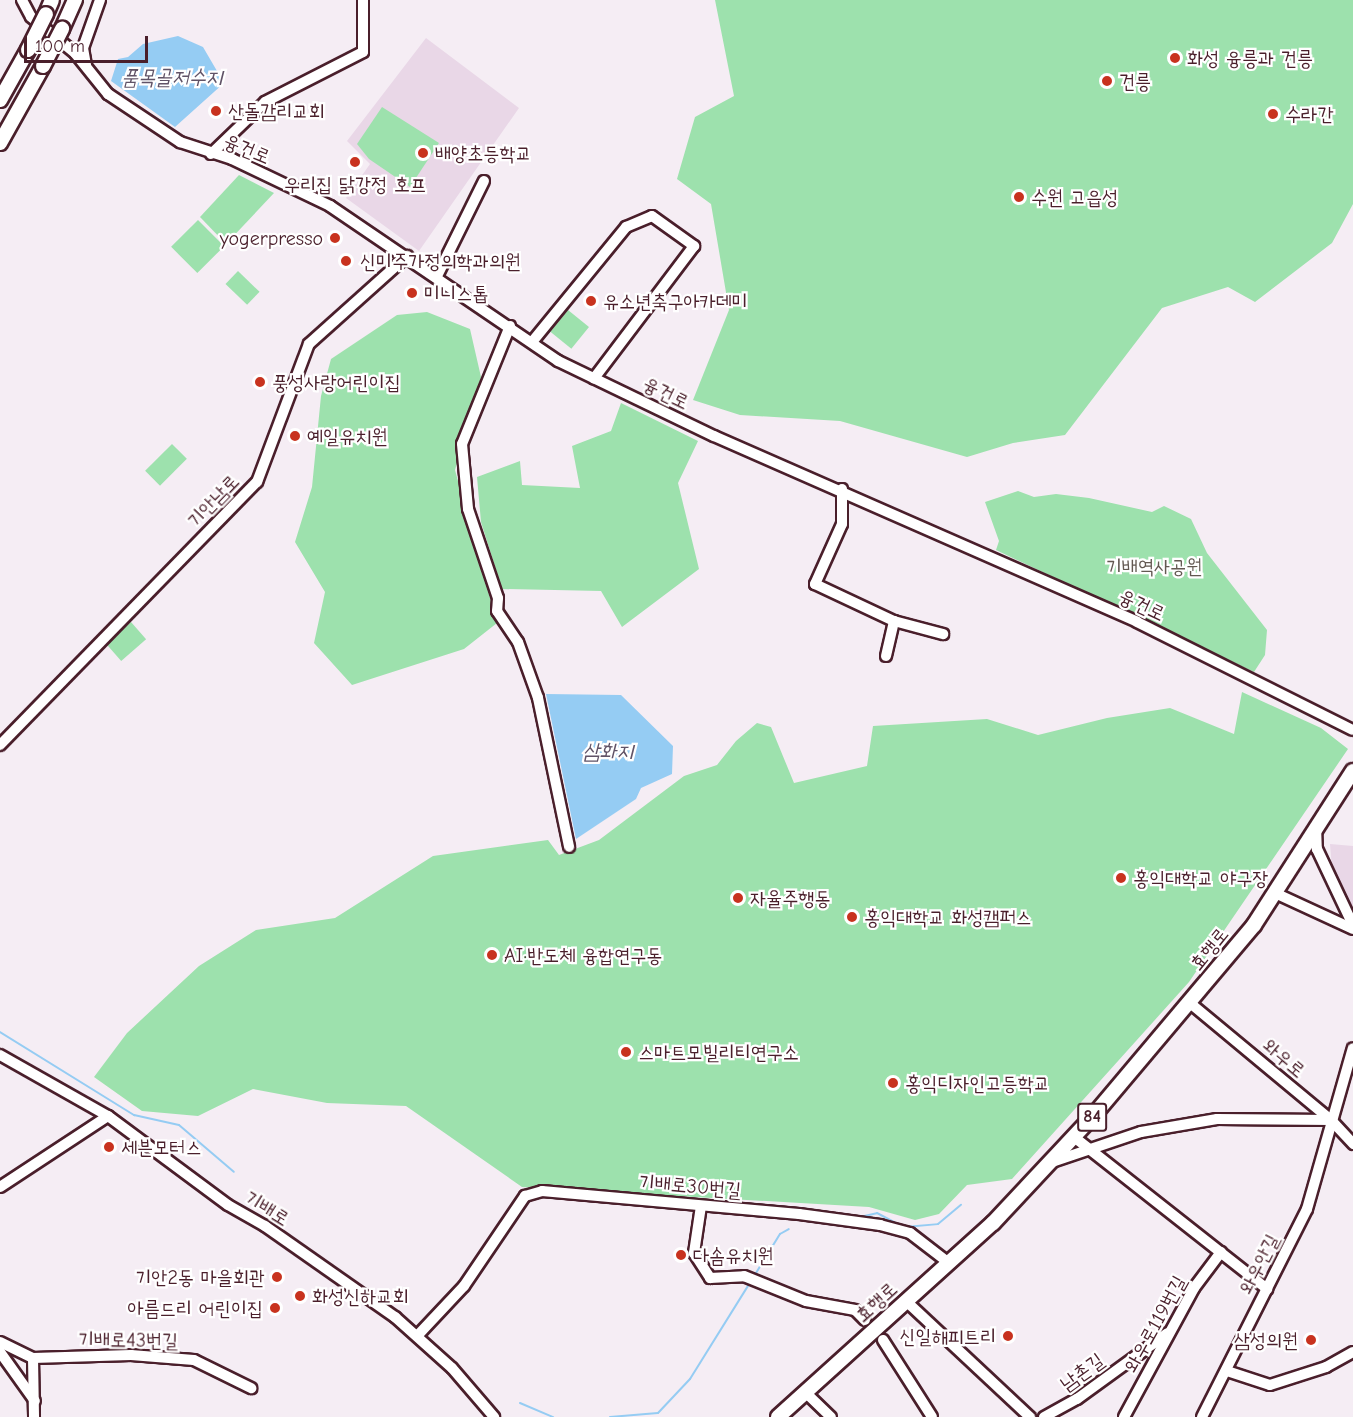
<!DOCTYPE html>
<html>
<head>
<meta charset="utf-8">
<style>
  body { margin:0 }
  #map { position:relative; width:1353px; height:1417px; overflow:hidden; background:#f5edf4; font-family:"Comic Neue","Poor Story",sans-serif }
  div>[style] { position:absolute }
  .built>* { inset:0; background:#e9d7e7 }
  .green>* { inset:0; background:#9de1ad; transform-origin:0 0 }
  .water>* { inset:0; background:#95ccf3 }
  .stream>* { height:2px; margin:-1px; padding:0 1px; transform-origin:1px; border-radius:1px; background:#95ccf3 }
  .roads { filter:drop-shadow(2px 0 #4a1f2b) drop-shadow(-2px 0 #4a1f2b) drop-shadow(0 2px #4a1f2b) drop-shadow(0 -2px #4a1f2b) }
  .minor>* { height:10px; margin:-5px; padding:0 5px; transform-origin:5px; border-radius:5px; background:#fff }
  .major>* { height:14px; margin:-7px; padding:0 7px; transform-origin:7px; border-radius:7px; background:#fff }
  .bridges { filter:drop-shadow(2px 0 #4a1f2b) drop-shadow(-2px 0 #4a1f2b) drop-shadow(0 2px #4a1f2b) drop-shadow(0 -2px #4a1f2b) }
  .major-bridge>* { height:14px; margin:-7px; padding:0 7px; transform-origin:7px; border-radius:7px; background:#fff }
  .dots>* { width:16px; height:16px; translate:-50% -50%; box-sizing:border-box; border:3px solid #fff; border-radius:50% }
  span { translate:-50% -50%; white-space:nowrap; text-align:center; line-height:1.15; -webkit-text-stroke:4.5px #fff; paint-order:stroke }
  .shield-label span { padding:2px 4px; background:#fff; border:2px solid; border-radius:4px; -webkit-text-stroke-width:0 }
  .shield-label { font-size:18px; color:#4a1f2b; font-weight:700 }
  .poi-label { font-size:20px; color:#4a1f2b }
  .left { translate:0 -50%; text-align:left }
  .right { translate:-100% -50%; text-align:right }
  .street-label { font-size:20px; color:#4a1f2b }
  .park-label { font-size:20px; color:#635952 }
  .water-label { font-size:21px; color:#605367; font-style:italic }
  .scale { position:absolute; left:24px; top:36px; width:124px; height:27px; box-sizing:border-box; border:3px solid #4a1f2b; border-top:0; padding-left:8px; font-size:18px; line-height:21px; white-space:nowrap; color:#4a1f2b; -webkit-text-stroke:4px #fff; paint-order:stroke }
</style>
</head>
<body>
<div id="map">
  <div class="built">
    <div style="clip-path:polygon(426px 38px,519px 108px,419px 251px,346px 198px,370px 164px,347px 141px)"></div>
    <div style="clip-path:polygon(1330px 844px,1353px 846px,1353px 915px,1332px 869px)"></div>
  </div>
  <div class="green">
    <div style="clip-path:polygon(715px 0,1353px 0,1353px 204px,1332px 243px,1255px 302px,1228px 287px,1162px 308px,1065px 435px,1013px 443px,967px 457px,840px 421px,740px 415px,693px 400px,729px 310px,711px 204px,677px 179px,695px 117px,734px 96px)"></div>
    <div style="clip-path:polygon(382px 107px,439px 143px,410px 187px,369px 159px,357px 144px)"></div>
    <div style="clip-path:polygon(239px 175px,274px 193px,226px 244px,200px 217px)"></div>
    <div style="left:198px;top:220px;width:37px;height:38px;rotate:45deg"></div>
    <div style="left:238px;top:271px;width:30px;height:18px;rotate:44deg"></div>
    <div style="left:568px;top:310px;width:27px;height:28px;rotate:39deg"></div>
    <div style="clip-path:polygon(427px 312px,470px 329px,481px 377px,455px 470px,497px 623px,464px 649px,352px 685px,314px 643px,325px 592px,295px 542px,312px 487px,321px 396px,331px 359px,397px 315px)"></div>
    <div style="clip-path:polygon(621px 403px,698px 441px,678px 483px,699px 569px,622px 627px,601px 591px,502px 589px,481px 522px,477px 477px,520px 461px,522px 485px,580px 488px,572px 446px,611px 431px)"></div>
    <div style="left:172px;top:444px;width:21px;height:38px;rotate:45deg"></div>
    <div style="clip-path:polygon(1018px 491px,1034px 497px,1056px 494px,1089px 498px,1152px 512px,1164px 506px,1191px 519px,1207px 553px,1267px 630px,1265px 655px,1254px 672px,996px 550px,999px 541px,985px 502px)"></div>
    <div style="left:131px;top:622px;width:23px;height:33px;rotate:49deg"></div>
    <div style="clip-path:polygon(1242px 692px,1321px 728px,1348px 749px,1189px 982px,1012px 1179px,967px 1185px,939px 1214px,915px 1220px,869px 1207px,522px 1187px,406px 1106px,327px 1103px,253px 1089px,198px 1116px,142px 1111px,94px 1077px,127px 1033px,199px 966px,256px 930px,335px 918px,433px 856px,548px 840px,559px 855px,599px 840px,684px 776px,717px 765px,736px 741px,757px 723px,771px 727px,794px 783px,867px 766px,873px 726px,987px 719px,1038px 735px,1107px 718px,1170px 708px,1234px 734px)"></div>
  </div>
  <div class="water">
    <div style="clip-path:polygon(178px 36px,203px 47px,224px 83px,175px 127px,111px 81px,118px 59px,128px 57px,143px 44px)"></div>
    <div style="clip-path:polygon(546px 694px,621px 695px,673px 746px,672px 774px,641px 788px,636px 799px,576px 839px)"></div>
  </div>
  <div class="stream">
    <div style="left:0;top:1032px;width:158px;rotate:31.8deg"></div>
    <div style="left:134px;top:1115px;width:46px;rotate:12.5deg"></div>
    <div style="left:179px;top:1125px;width:72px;rotate:40.5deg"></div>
    <div style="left:860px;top:1217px;width:17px;rotate:-13deg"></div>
    <div style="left:877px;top:1213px;width:26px;rotate:28deg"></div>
    <div style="left:905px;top:1227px;width:33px;rotate:-5deg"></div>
    <div style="left:938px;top:1224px;width:30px;rotate:-40deg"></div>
    <div style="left:756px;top:1273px;width:46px;rotate:-58.4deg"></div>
    <div style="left:780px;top:1234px;width:10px;rotate:-29deg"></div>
    <div style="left:520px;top:1403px;width:36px;rotate:23deg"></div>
    <div style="left:610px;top:1417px;width:48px;rotate:-4.8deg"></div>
    <div style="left:658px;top:1413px;width:47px;rotate:-46.7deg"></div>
    <div style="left:690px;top:1379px;width:110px;rotate:-58.1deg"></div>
  </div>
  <div class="roads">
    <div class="minor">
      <div style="left:22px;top:0;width:19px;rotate:62deg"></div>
      <div style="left:31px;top:17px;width:57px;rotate:39.3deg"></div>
      <div style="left:75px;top:53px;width:53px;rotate:51.2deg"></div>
      <div style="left:108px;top:94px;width:87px;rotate:33.7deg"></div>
      <div style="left:180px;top:142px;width:55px;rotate:18.1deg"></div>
      <div style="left:232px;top:159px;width:109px;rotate:25.6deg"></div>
      <div style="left:330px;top:206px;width:276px;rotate:34.2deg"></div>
      <div style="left:558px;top:361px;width:173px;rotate:25.7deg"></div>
      <div style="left:714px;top:436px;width:462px;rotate:23.7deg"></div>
      <div style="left:1137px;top:622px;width:241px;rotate:26.6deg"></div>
      <div style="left:86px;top:65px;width:17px;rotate:-100deg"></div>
      <div style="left:83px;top:48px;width:51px;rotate:-70.5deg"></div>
      <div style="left:211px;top:154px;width:75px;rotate:-43.9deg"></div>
      <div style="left:265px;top:102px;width:110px;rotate:-27deg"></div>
      <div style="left:363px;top:52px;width:52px;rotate:-90deg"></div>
      <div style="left:437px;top:276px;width:106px;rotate:-63.7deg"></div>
      <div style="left:510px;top:326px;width:127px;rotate:112.1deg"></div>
      <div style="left:462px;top:444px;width:65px;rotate:84.7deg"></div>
      <div style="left:468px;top:509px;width:94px;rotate:71.4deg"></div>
      <div style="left:498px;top:598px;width:13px;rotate:94deg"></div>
      <div style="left:497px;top:611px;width:37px;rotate:56deg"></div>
      <div style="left:518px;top:642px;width:59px;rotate:70.3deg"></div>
      <div style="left:538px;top:698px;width:152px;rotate:78.2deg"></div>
      <div style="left:532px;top:342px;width:149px;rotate:-50.7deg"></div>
      <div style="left:626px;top:227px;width:28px;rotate:-23deg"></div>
      <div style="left:652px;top:216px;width:52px;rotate:35.5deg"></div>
      <div style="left:694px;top:246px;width:166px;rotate:127.1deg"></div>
      <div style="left:842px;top:489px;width:35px;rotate:90deg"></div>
      <div style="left:842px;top:524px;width:66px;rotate:114.2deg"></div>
      <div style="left:815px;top:584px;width:87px;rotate:25.1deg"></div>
      <div style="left:894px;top:621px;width:51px;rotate:14.9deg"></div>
      <div style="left:886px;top:656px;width:36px;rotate:-77deg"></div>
      <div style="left:0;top:745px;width:368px;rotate:-45.7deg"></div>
      <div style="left:257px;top:482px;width:147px;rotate:-69.4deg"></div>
      <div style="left:309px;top:344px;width:132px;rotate:-41.9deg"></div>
      <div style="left:1316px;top:826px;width:23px;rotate:88deg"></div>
      <div style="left:1317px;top:849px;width:84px;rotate:64.7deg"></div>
      <div style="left:1275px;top:893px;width:86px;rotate:24.8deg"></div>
      <div style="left:1190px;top:1003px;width:183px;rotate:39.7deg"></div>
      <div style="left:1331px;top:1120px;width:33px;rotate:47deg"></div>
      <div style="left:0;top:1055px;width:124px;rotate:29.5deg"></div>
      <div style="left:108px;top:1116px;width:149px;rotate:36.6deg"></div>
      <div style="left:228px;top:1205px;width:43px;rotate:29.6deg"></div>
      <div style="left:265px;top:1226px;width:159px;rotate:35deg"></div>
      <div style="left:395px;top:1317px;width:76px;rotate:41.8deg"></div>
      <div style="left:452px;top:1368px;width:65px;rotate:49.4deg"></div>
      <div style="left:1074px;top:1137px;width:246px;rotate:38.2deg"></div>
      <div style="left:1049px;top:1163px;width:97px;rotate:-18.6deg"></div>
      <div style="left:1141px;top:1132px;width:77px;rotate:-9.7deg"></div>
      <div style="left:1217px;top:1119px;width:114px;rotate:0.5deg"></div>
      <div style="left:0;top:1187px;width:129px;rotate:-33.3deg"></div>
      <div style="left:701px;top:1206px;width:48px;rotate:98.5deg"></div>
      <div style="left:694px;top:1253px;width:30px;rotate:57deg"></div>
      <div style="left:710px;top:1278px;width:34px;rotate:-3deg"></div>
      <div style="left:744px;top:1276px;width:67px;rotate:22deg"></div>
      <div style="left:806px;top:1301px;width:50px;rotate:10.4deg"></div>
      <div style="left:855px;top:1310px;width:14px;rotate:45deg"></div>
      <div style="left:906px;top:1301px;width:170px;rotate:43.1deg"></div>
      <div style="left:418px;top:1335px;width:67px;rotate:-46.8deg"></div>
      <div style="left:464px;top:1286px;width:109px;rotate:-55.9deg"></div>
      <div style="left:525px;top:1196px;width:18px;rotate:-16deg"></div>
      <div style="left:542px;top:1191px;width:258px;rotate:5.1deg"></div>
      <div style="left:799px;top:1214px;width:82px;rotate:7.7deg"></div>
      <div style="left:880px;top:1225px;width:31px;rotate:15deg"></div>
      <div style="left:910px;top:1233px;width:49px;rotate:37.6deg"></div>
      <div style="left:883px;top:1340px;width:91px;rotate:57.5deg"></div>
      <div style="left:0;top:1342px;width:37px;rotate:26deg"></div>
      <div style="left:33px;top:1358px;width:98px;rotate:-1.8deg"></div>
      <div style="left:131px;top:1355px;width:63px;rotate:4.5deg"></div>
      <div style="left:194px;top:1360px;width:64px;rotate:26.2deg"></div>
      <div style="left:0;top:1352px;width:60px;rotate:54.5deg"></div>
      <div style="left:33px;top:1358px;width:59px;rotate:89deg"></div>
      <div style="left:1227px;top:1371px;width:45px;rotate:18deg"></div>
      <div style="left:1270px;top:1385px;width:59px;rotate:-17.8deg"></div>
      <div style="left:1326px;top:1367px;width:31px;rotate:-29deg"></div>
      <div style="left:805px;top:1392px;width:36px;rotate:44deg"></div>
      <div style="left:1044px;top:1417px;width:38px;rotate:-29deg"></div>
      <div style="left:1077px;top:1399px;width:112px;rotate:-36deg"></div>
      <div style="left:1124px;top:1417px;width:147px;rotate:-61.5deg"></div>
      <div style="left:1194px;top:1288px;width:45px;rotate:-53.1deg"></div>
      <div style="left:1202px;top:1417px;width:233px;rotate:-63.2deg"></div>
      <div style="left:1307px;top:1209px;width:167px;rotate:-74.1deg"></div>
    </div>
    <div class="major">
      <div style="left:46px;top:14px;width:15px;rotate:-67deg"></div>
      <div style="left:62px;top:29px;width:32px;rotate:-66deg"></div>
      <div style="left:0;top:100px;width:57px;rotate:-60.8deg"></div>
      <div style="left:0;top:143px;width:88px;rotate:-60.8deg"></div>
      <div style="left:778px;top:1417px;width:290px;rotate:-42.1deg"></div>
      <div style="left:993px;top:1223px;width:148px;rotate:-46.9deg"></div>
      <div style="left:1094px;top:1115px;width:248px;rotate:-49.9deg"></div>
      <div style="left:1254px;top:925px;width:183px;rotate:-57.3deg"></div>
    </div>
  </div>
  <div class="bridges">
    <div class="major-bridge">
      <div style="left:28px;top:50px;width:40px;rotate:-63.4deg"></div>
      <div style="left:43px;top:66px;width:42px;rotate:-62.8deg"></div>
    </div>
  </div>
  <div class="dots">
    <div style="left:1175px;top:58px;background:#c8321e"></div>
    <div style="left:1107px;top:81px;background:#c8321e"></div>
    <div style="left:216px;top:111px;background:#c8321e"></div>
    <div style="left:1273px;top:114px;background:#c8321e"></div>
    <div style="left:423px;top:153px;background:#c8321e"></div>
    <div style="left:355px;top:162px;background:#c8321e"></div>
    <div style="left:1019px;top:197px;background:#c8321e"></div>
    <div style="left:335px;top:238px;background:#c8321e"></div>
    <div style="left:346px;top:261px;background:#c8321e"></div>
    <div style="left:412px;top:293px;background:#c8321e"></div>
    <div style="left:591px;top:301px;background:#c8321e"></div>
    <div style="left:260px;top:382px;background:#c8321e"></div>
    <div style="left:295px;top:436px;background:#c8321e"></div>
    <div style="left:1121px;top:878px;background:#c8321e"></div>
    <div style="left:738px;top:898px;background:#c8321e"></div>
    <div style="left:852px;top:917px;background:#c8321e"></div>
    <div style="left:492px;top:955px;background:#c8321e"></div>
    <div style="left:626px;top:1052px;background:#c8321e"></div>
    <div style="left:893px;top:1083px;background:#c8321e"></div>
    <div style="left:109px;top:1147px;background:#c8321e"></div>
    <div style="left:681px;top:1255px;background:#c8321e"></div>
    <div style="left:277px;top:1277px;background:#c8321e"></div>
    <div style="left:300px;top:1296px;background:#c8321e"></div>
    <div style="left:275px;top:1308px;background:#c8321e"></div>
    <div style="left:1008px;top:1336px;background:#c8321e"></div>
    <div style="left:1311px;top:1340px;background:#c8321e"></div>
  </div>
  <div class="shield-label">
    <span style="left:1092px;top:1117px">84</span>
  </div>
  <div class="poi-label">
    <span class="left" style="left:1187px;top:58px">화성 융릉과 건릉</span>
    <span class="left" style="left:1119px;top:81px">건릉</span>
    <span class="left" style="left:228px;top:111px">산돌감리교회</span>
    <span class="left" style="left:1285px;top:114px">수라간</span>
    <span class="left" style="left:435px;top:153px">배양초등학교</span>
    <span style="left:355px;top:184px">우리집 닭강정 호프</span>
    <span class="left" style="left:1031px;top:197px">수원 고읍성</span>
    <span class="right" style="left:323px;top:238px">yogerpresso</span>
    <span class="left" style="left:360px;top:261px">신미주가정의학과의원</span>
    <span class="left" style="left:424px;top:293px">미니스톱</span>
    <span class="left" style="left:603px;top:301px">유소년축구아카데미</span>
    <span class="left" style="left:272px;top:382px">풍성사랑어린이집</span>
    <span class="left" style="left:307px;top:436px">예일유치원</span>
    <span class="left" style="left:1133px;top:878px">홍익대학교 야구장</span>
    <span class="left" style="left:750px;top:898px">자율주행동</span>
    <span class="left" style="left:864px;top:917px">홍익대학교 화성캠퍼스</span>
    <span class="left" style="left:504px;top:955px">AI·반도체 융합연구동</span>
    <span class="left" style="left:638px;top:1052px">스마트모빌리티연구소</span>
    <span class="left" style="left:905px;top:1083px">홍익디자인고등학교</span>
    <span class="left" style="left:121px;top:1147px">세븐모터스</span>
    <span class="left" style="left:693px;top:1255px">다솜유치원</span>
    <span class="right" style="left:265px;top:1277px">기안2동 마을회관</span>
    <span class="left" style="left:312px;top:1296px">화성신하교회</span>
    <span class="right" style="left:263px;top:1308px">아름드리 어린이집</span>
    <span class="right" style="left:996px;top:1336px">신일해피트리</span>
    <span class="right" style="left:1298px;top:1340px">삼성의원</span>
  </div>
  <div class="street-label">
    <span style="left:247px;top:149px;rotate:22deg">융건로</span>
    <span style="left:666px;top:393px;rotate:26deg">융건로</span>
    <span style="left:213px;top:501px;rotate:-46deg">기안남로</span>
    <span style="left:1142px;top:605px;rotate:25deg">융건로</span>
    <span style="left:1209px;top:949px;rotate:-51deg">효행로</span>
    <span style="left:1284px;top:1058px;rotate:40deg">와우로</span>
    <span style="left:690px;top:1186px;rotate:5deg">기배로30번길</span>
    <span style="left:267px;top:1208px;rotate:32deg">기배로</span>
    <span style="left:1259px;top:1264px;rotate:-63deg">와우안길</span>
    <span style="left:876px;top:1302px;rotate:-42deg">효행로</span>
    <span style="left:1155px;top:1324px;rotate:-61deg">와우로119번길</span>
    <span style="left:128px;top:1340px;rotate:1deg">기배로43번길</span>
    <span style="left:1082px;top:1372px;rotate:-36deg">남촌길</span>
  </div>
  <div class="park-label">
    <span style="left:1154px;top:566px">기배역사공원</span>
  </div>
  <div class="water-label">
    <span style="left:172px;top:77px">품목골저수지</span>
    <span style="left:608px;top:751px">삼화지</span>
  </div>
  <div class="scale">100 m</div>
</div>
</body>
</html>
